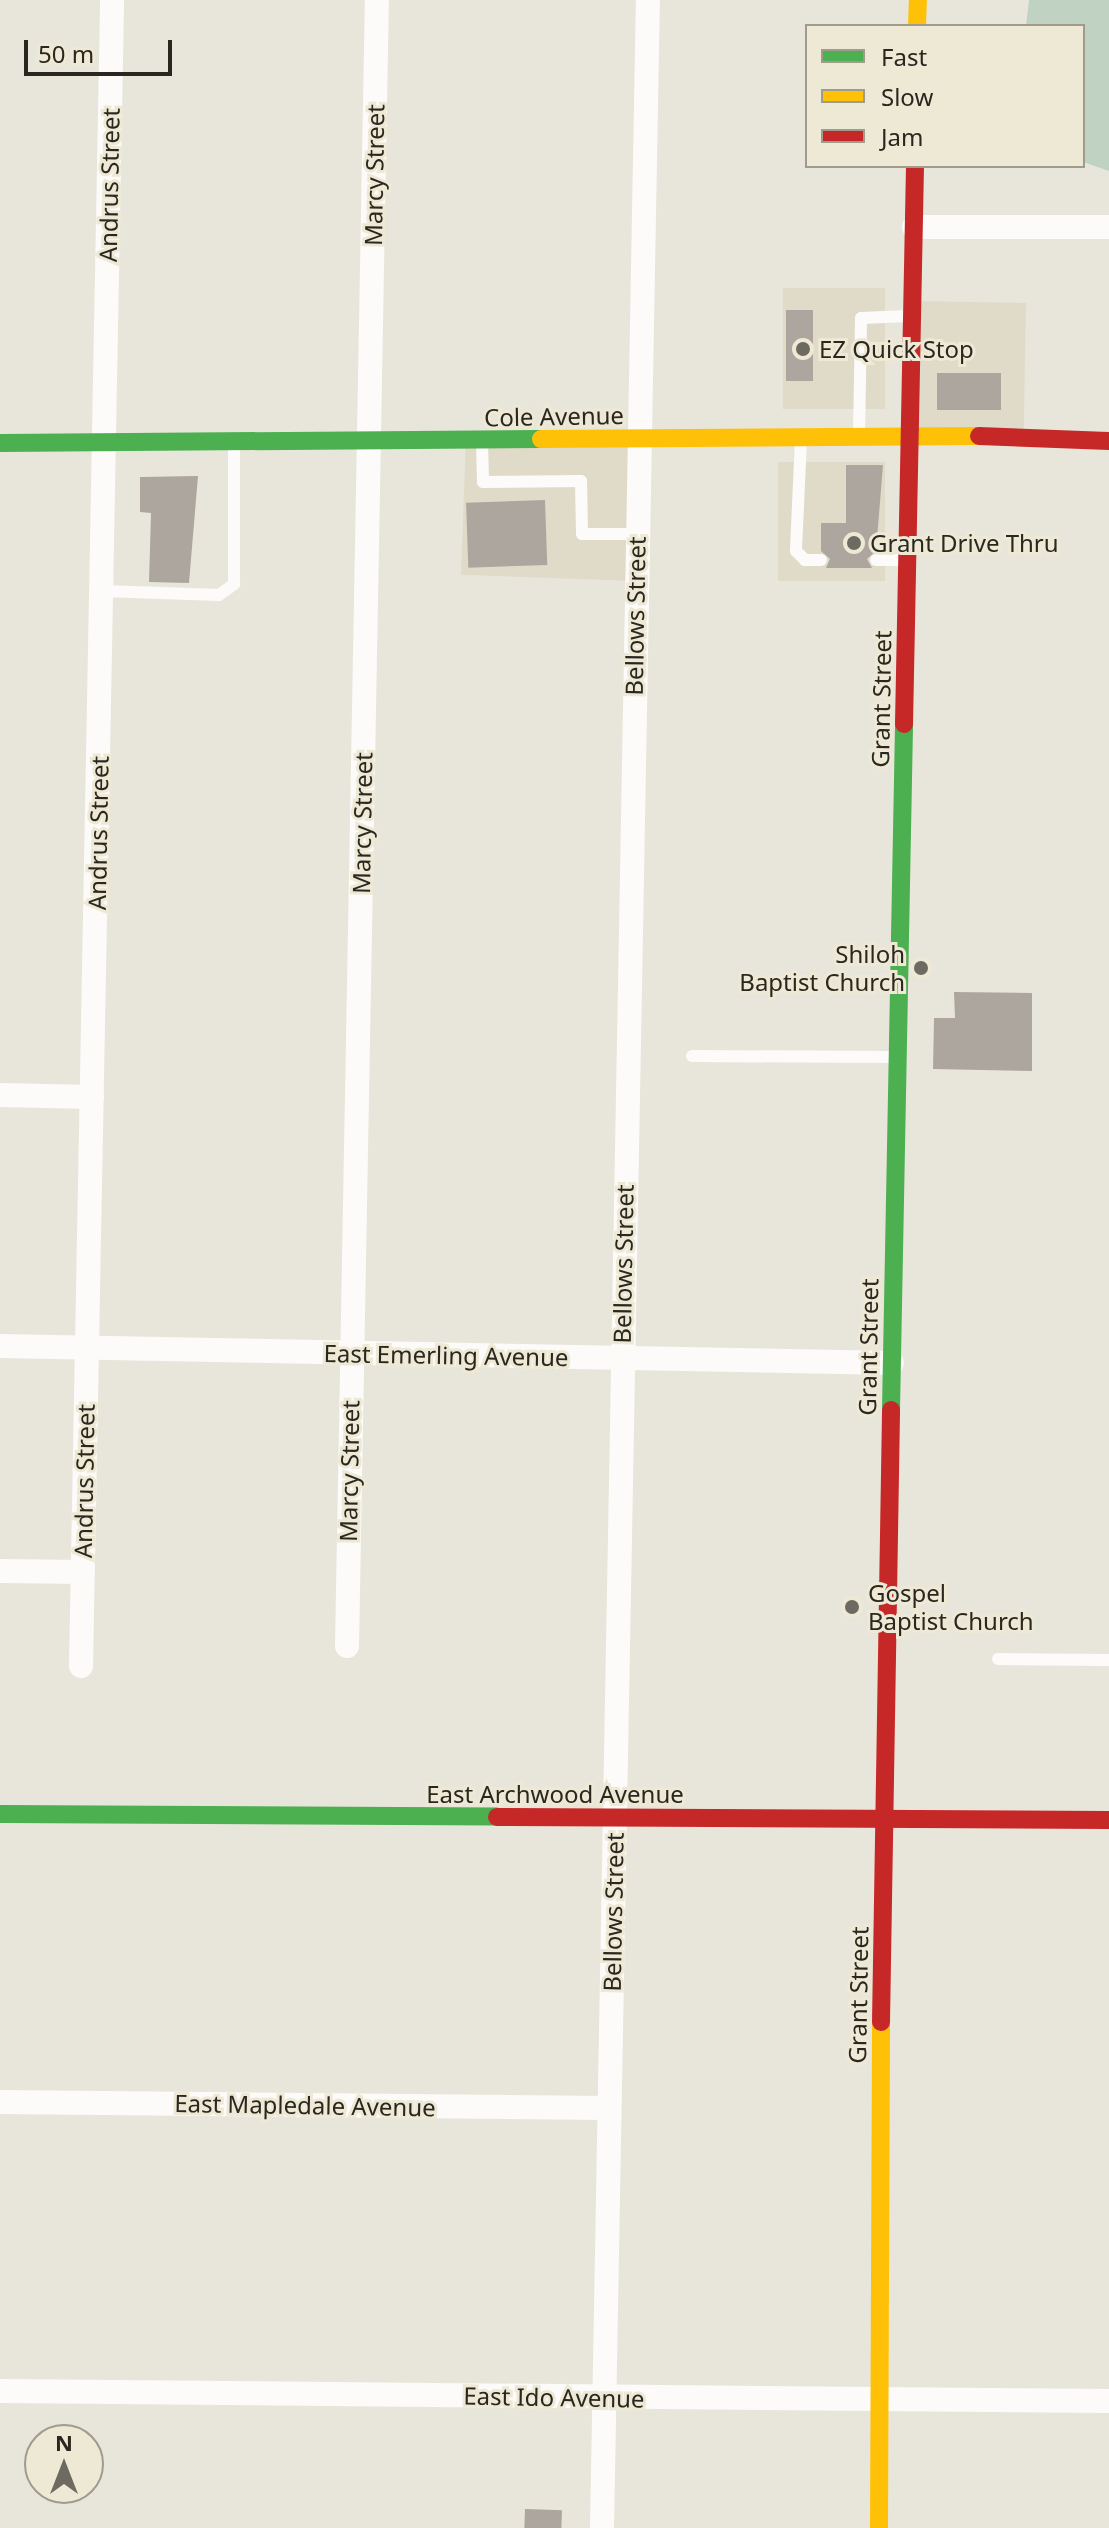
<!DOCTYPE html>
<html>
<head>
<meta charset="utf-8">
<style>
  body { margin:0 }
  #map { position:relative; width:1109px; height:2528px; overflow:hidden; background:#e8e6db; font-family:"Noto Sans",sans-serif }
  div>[style] { position:absolute }
  .built>* { inset:0; background:#e0dbc8; transform-origin:0 0 }
  .forest>* { inset:0; background:#c0d2c1 }
  .building>* { inset:0; background:#ada69e; transform-origin:0 0 }
  .lane>* { height:12px; margin:-6px; padding:0 6px; transform-origin:6px; border-radius:6px; background:#fcfbfa }
  .street>* { height:24px; margin:-12px; padding:0 12px; transform-origin:12px; border-radius:12px; background:#fcfbfa }
  .fast>* { height:18px; margin:-9px; padding:0 9px; transform-origin:9px; border-radius:9px; background:#4caf50 }
  .slow>* { height:18px; margin:-9px; padding:0 9px; transform-origin:9px; border-radius:9px; background:#ffc107 }
  .jam>* { height:18px; margin:-9px; padding:0 9px; transform-origin:9px; border-radius:9px; background:#c62828 }
  .dots>* { width:22px; height:22px; translate:-50% -50%; box-sizing:border-box; border:4px solid #eee9d5; border-radius:50% }
  span { translate:-50% -50%; white-space:nowrap; text-align:center; line-height:1.15; -webkit-text-stroke:6px #eee9d5; paint-order:stroke }
  .street-label { font-size:24px; color:#292720 }
  .poi-label { font-size:24px; color:#292720 }
  .left { translate:0 -50%; text-align:left }
  .right { translate:-100% -50%; text-align:right }
  .legend { position:absolute; left:805px; top:24px; width:280px; height:144px; box-sizing:border-box; background:#eee9d5; border:2px solid #9f9b8d; margin:0; padding:10px 14px; list-style:none; font-size:24px; color:#292720 }
  .legend li { display:flex; align-items:center; gap:16px; height:40px }
  .legend b { width:40px; border:2px solid #9f9b8d }
  .north { position:absolute; left:24px; top:2424px; width:80px; height:80px; box-sizing:border-box; background:#eee9d5; border:2px solid #9f9b8d; border-radius:50%; rotate:0deg; font-size:22px; font-weight:700; line-height:32px; text-align:center; color:#292720 }
  .north::after { content:''; display:block; margin:auto; width:28px; height:36px; background:#6c6a61; clip-path:polygon(50% 0,100% 100%,50% 72%,0 100%) }
  .scale { position:absolute; left:24px; top:40px; width:148px; height:36px; box-sizing:border-box; border:4px solid #292720; border-top:0; padding-left:10px; font-size:24px; line-height:28px; white-space:nowrap; color:#292720; -webkit-text-stroke:6px #eee9d5; paint-order:stroke }
</style>
</head>
<body>
<div id="map">
  <div class="built">
    <div style="left:783px;top:288px;width:102px;height:121px"></div>
    <div style="left:1026px;top:303px;width:133px;height:113px;rotate:91deg"></div>
    <div style="left:640px;top:438px;width:143px;height:174px;rotate:92deg"></div>
    <div style="left:885px;top:462px;width:119px;height:107px;rotate:90deg"></div>
  </div>
  <div class="forest">
    <div style="clip-path:polygon(1029px 0,1109px 0,1109px 171px,1083px 162px,1083px 26px,1026px 26px)"></div>
  </div>
  <div class="building">
    <div style="left:786px;top:310px;width:27px;height:71px"></div>
    <div style="left:937px;top:373px;width:64px;height:37px"></div>
    <div style="clip-path:polygon(846px 465px,883px 465px,876px 551px,867px 559px,872px 568px,826px 568px,830px 559px,821px 551px,821px 523px,846px 523px)"></div>
    <div style="clip-path:polygon(198px 476px,189px 583px,149px 582px,151px 513px,140px 512px,140px 477px)"></div>
    <div style="left:545px;top:500px;width:65px;height:79px;rotate:88deg"></div>
    <div style="clip-path:polygon(954px 992px,1032px 993px,1032px 1071px,933px 1069px,934px 1018px,955px 1018px)"></div>
    <div style="left:525px;top:2509px;width:37px;height:19px;rotate:2deg"></div>
  </div>
  <div class="lane">
    <div style="left:859px;top:435px;width:117px;rotate:-89deg"></div>
    <div style="left:861px;top:318px;width:48px;rotate:-2.4deg"></div>
    <div style="left:801px;top:439px;width:112px;rotate:92.6deg"></div>
    <div style="left:796px;top:551px;width:13px;rotate:45deg"></div>
    <div style="left:805px;top:560px;width:16px"></div>
    <div style="left:482px;top:441px;width:41px;rotate:88.6deg"></div>
    <div style="left:483px;top:482px;width:98px;rotate:-0.6deg"></div>
    <div style="left:581px;top:481px;width:53px;rotate:88.9deg"></div>
    <div style="left:582px;top:534px;width:55px"></div>
    <div style="left:876px;top:560px;width:29px"></div>
    <div style="left:103px;top:591px;width:116px;rotate:2deg"></div>
    <div style="left:219px;top:595px;width:19px;rotate:-36deg"></div>
    <div style="left:234px;top:584px;width:141px;rotate:-90deg"></div>
    <div style="left:692px;top:1056px;width:203px;rotate:0.3deg"></div>
    <div style="left:998px;top:1659px;width:111px;rotate:0.5deg"></div>
  </div>
  <div class="street">
    <div style="left:914px;top:227px;width:195px"></div>
    <div style="left:0;top:1095px;width:92px;rotate:1.2deg"></div>
    <div style="left:0;top:1346px;width:892px;rotate:1.09deg"></div>
    <div style="left:0;top:1571px;width:82px;rotate:0.7deg"></div>
    <div style="left:347px;top:1646px;width:1646px;rotate:-88.96deg"></div>
    <div style="left:81px;top:1666px;width:1666px;rotate:-88.93deg"></div>
    <div style="left:0;top:2102px;width:609px;rotate:0.56deg"></div>
    <div style="left:0;top:2391px;width:1109px;rotate:0.52deg"></div>
    <div style="left:602px;top:2528px;width:2528px;rotate:-88.96deg"></div>
  </div>
  <div class="fast">
    <div style="left:0;top:443px;width:541px;rotate:-0.42deg"></div>
    <div style="left:891px;top:1410px;width:686px;rotate:-88.91deg"></div>
    <div style="left:0;top:1814px;width:497px;rotate:0.3deg"></div>
  </div>
  <div class="slow">
    <div style="left:917px;top:26px;width:26px;rotate:-88deg"></div>
    <div style="left:541px;top:439px;width:438px;rotate:-0.4deg"></div>
    <div style="left:879px;top:2528px;width:506px;rotate:-89.77deg"></div>
  </div>
  <div class="jam">
    <div style="left:979px;top:436px;width:130px;rotate:2.2deg"></div>
    <div style="left:904px;top:724px;width:558px;rotate:-88.87deg"></div>
    <div style="left:497px;top:1817px;width:612px;rotate:0.28deg"></div>
    <div style="left:881px;top:2022px;width:612px;rotate:-89.06deg"></div>
  </div>
  <div class="dots">
    <div style="left:803px;top:349px;background:#6c6a61"></div>
    <div style="left:854px;top:543px;background:#6c6a61"></div>
    <div style="left:921px;top:968px;background:#6c6a61"></div>
    <div style="left:852px;top:1607px;background:#6c6a61"></div>
  </div>
  <div class="street-label">
    <span style="left:374px;top:175px;rotate:-89deg">Marcy Street</span>
    <span style="left:109px;top:185px;rotate:-89deg">Andrus Street</span>
    <span style="left:554px;top:416px;rotate:-1deg">Cole Avenue</span>
    <span style="left:635px;top:616px;rotate:-89deg">Bellows Street</span>
    <span style="left:881px;top:699px;rotate:-89deg">Grant Street</span>
    <span style="left:362px;top:823px;rotate:-89deg">Marcy Street</span>
    <span style="left:98px;top:833px;rotate:-89deg">Andrus Street</span>
    <span style="left:623px;top:1264px;rotate:-89deg">Bellows Street</span>
    <span style="left:868px;top:1347px;rotate:-89deg">Grant Street</span>
    <span style="left:446px;top:1355px;rotate:1deg">East Emerling Avenue</span>
    <span style="left:349px;top:1471px;rotate:-89deg">Marcy Street</span>
    <span style="left:84px;top:1481px;rotate:-89deg">Andrus Street</span>
    <span style="left:555px;top:1794px">East Archwood Avenue</span>
    <span style="left:613px;top:1912px;rotate:-89deg">Bellows Street</span>
    <span style="left:858px;top:1995px;rotate:-89deg">Grant Street</span>
    <span style="left:305px;top:2105px;rotate:1deg">East Mapledale Avenue</span>
    <span style="left:554px;top:2397px;rotate:1deg">East Ido Avenue</span>
  </div>
  <div class="poi-label">
    <span class="left" style="left:819px;top:349px">EZ Quick Stop</span>
    <span class="left" style="left:870px;top:543px">Grant Drive Thru</span>
    <span class="right" style="left:905px;top:968px">Shiloh<br>Baptist Church</span>
    <span class="left" style="left:868px;top:1607px">Gospel<br>Baptist Church</span>
  </div>
  <ul class="legend">
  <li><b style="height:10px;background:#4caf50"></b>Fast</li>
  <li><b style="height:10px;background:#ffc107"></b>Slow</li>
  <li><b style="height:10px;background:#c62828"></b>Jam</li>
  </ul>
  <div class="north">N</div>
  <div class="scale">50 m</div>
</div>
</body>
</html>
